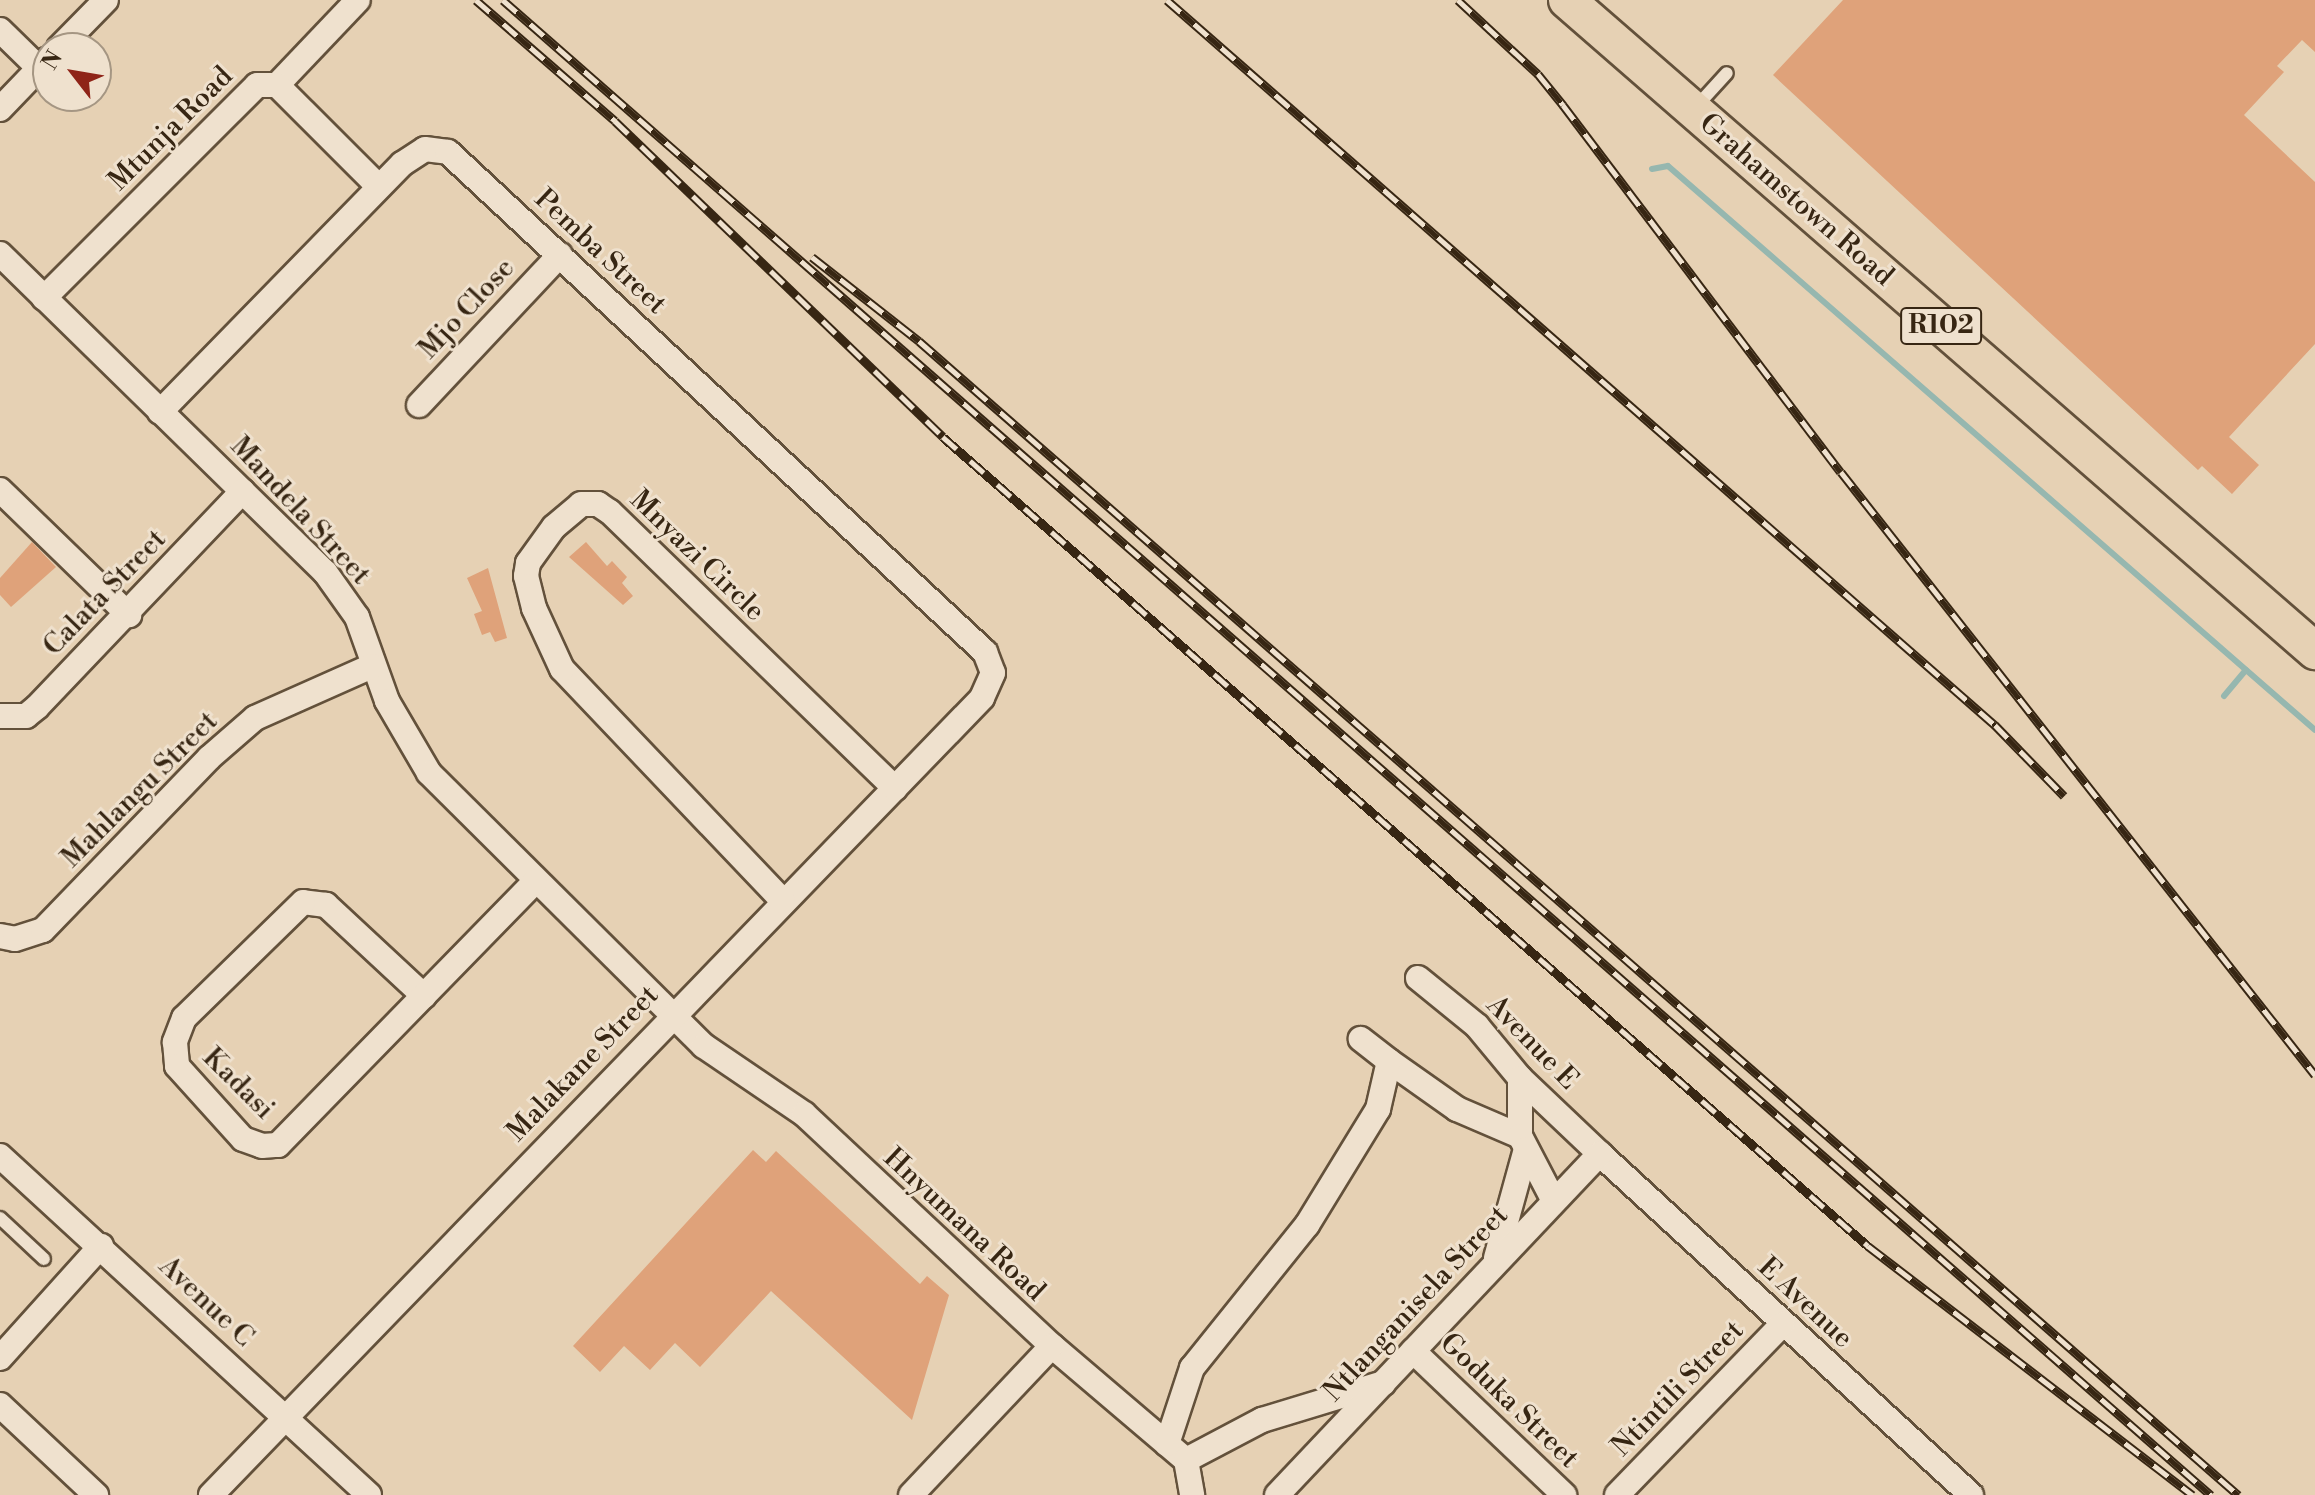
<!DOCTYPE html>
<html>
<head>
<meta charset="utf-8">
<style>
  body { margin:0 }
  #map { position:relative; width:2315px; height:1495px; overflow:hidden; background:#e6d1b4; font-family:"Libre Bodoni",serif }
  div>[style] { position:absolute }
  .stream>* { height:6px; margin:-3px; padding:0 3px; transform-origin:3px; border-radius:3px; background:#96b7af }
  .building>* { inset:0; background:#dfa27a }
  .roads { filter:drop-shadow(2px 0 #63513b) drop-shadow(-2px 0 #63513b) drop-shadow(0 2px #63513b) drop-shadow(0 -2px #63513b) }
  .service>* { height:12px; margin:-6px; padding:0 6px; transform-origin:6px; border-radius:6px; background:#efe1ce }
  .minor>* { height:24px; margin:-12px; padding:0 12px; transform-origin:12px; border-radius:12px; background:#efe1ce }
  .primary>* { height:36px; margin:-18px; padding:0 18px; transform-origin:18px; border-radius:18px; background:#e6d1b4 }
  .rail>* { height:9px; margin-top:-4.5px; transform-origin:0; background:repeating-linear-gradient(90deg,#efe1ce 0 18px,#372613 0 36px); box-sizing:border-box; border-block:2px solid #372613 }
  span { translate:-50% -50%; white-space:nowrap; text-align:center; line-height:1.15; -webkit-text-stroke:6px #efe1ce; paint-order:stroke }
  .shield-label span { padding:2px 6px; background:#efe1ce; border:2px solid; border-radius:6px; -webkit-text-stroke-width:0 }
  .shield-label { font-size:26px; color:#372613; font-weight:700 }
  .street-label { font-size:28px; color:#372613 }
  .north { position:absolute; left:32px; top:32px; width:80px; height:80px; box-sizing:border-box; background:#efe1ce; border:2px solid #a59683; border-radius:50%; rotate:301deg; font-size:22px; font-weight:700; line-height:32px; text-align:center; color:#372613 }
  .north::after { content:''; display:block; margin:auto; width:28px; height:36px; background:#8f2418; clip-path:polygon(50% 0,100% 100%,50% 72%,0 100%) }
</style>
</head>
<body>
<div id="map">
  <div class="stream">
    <div style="left:1652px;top:169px;width:16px;rotate:-11deg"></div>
    <div style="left:1668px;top:166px;width:858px;rotate:41.08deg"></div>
    <div style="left:2224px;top:696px;width:34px;rotate:-50deg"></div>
  </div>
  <div class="building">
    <div style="clip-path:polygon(1843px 0,2315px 0,2315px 52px,2302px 40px,2277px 66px,2284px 72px,2244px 115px,2315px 182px,2315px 344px,2229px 437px,2259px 465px,2232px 494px,2202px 466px,2198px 470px,1773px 75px)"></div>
    <div style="clip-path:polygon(32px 542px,56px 567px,11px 607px,0 595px,0 578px)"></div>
    <div style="clip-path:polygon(586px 542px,607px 566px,612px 561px,627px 577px,622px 583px,633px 596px,623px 605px,569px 557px)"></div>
    <div style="clip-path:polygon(488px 568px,507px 638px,495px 642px,490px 632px,482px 635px,474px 614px,482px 611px,467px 578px)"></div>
    <div style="clip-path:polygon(753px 1150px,766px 1162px,776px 1151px,920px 1284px,927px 1276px,949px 1295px,912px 1420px,771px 1291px,700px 1367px,675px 1343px,650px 1370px,624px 1346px,600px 1372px,573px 1346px)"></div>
  </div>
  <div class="roads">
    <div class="service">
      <div style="left:1695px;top:108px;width:47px;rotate:-47.6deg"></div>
      <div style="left:0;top:1218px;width:60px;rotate:43deg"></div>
    </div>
    <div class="minor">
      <div style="left:0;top:30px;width:54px;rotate:44.3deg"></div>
      <div style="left:59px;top:48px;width:67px;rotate:-45.6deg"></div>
      <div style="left:277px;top:85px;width:117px;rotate:-46.4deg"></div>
      <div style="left:0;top:109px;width:69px;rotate:-46.2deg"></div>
      <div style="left:0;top:254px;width:455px;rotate:44.4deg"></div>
      <div style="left:325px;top:572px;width:55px;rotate:54.6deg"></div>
      <div style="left:357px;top:617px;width:89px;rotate:70.3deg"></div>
      <div style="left:387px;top:701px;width:83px;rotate:59.7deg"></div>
      <div style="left:429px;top:773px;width:387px;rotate:44.8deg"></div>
      <div style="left:704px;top:1046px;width:121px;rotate:34.2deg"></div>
      <div style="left:804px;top:1114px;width:340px;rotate:43.1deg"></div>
      <div style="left:1052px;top:1346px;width:176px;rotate:40.4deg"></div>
      <div style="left:1186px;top:1460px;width:36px;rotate:80deg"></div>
      <div style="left:44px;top:298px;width:301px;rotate:-45deg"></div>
      <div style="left:257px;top:85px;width:20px"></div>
      <div style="left:277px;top:85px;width:144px;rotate:45deg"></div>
      <div style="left:419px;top:405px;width:206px;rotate:-46.8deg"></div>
      <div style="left:160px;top:412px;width:347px;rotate:-45.7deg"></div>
      <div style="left:402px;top:164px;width:27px;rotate:-33deg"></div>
      <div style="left:425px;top:149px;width:23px;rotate:7deg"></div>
      <div style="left:448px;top:152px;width:734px;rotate:42.96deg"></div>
      <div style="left:985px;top:652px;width:22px;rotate:69deg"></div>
      <div style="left:993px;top:673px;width:27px;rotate:114deg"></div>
      <div style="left:982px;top:698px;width:1109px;rotate:134.05deg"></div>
      <div style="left:0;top:490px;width:180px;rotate:44.1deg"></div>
      <div style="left:0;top:716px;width:26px"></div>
      <div style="left:26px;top:716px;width:14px;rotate:-39deg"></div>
      <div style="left:37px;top:707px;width:298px;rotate:-46.4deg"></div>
      <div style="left:783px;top:901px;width:320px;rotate:-133.6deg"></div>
      <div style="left:562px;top:669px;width:67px;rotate:-114.7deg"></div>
      <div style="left:534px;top:608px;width:33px;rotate:-104deg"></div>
      <div style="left:526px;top:576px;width:13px;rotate:-81deg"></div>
      <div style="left:528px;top:563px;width:44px;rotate:-54.2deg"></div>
      <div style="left:554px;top:527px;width:35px;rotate:-40deg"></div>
      <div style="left:581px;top:504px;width:17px"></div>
      <div style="left:598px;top:504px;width:14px;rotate:34deg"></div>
      <div style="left:610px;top:512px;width:397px;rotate:44.1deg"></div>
      <div style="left:0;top:936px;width:15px;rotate:11deg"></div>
      <div style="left:15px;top:939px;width:29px;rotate:-18deg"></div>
      <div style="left:43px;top:930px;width:239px;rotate:-46deg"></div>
      <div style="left:209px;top:758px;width:61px;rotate:-41deg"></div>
      <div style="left:255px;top:718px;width:128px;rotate:-24deg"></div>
      <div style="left:1418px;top:978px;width:76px;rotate:39.1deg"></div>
      <div style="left:1477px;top:1026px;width:67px;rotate:50.4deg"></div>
      <div style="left:1520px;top:1078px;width:110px;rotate:43.5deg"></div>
      <div style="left:1600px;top:1154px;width:504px;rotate:42.59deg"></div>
      <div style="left:424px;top:996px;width:134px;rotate:-137.1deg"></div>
      <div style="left:326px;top:905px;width:23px;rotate:-173deg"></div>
      <div style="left:303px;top:902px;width:166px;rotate:135.7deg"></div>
      <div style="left:184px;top:1018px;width:26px;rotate:111deg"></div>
      <div style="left:175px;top:1042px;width:24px;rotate:85deg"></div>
      <div style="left:177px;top:1066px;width:98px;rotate:47.9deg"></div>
      <div style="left:243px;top:1139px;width:20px;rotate:20deg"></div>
      <div style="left:262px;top:1146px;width:16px;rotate:-4deg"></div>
      <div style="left:278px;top:1145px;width:368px;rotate:-45.7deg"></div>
      <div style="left:1389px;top:1061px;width:83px;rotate:35.2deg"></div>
      <div style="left:1457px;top:1109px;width:69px;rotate:23.2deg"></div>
      <div style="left:1520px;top:1078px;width:58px;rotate:90deg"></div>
      <div style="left:1520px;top:1136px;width:73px;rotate:62.4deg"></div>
      <div style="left:0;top:1156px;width:501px;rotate:42.57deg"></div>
      <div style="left:1496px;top:1258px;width:113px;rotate:-74.6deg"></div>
      <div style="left:1413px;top:1351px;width:209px;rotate:43.6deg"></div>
      <div style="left:0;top:1358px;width:151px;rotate:-48deg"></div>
      <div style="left:0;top:1405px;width:132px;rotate:43.2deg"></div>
      <div style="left:1167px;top:1444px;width:80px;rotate:-71.8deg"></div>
      <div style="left:1192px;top:1368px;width:184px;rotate:-51.2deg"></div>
      <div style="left:1307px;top:1225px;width:136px;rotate:-58.5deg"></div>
      <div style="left:1378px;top:1109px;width:49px;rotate:-77.1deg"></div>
      <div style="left:1389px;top:1061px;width:36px;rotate:-142deg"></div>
      <div style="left:1186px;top:1460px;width:86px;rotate:-27.8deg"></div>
      <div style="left:1262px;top:1420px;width:127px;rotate:-16.9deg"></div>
      <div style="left:911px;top:1495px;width:205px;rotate:-46.6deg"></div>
      <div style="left:1277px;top:1495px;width:470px;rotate:-46.6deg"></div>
      <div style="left:1617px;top:1495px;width:238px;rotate:-45.9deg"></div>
    </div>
    <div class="primary">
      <div style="left:1567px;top:0;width:992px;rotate:41.03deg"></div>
    </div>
  </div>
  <div class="rail">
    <div style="left:476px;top:0;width:184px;rotate:41deg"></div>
    <div style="left:615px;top:121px;width:455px;rotate:43.9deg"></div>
    <div style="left:943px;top:437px;width:1229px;rotate:41.17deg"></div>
    <div style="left:1868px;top:1246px;width:409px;rotate:37.5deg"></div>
    <div style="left:503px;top:0;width:2270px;rotate:41.2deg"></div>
    <div style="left:1167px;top:0;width:1101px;rotate:41.21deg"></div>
    <div style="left:1995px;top:725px;width:99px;rotate:45.8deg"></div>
    <div style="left:1458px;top:0;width:109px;rotate:42.8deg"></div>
    <div style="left:1538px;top:74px;width:40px;rotate:51deg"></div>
    <div style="left:1563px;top:105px;width:460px;rotate:52.9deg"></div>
    <div style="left:1841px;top:472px;width:767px;rotate:51.83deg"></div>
    <div style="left:812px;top:257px;width:136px;rotate:38.1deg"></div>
    <div style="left:919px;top:341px;width:1753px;rotate:41.18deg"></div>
  </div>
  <div class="shield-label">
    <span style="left:1941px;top:326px">R102</span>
  </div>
  <div class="street-label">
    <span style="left:171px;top:129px;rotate:-45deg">Mtunja Road</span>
    <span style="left:1796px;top:200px;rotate:41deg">Grahamstown Road</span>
    <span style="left:600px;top:252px;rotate:43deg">Pemba Street</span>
    <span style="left:467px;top:309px;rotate:-47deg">Mjo Close</span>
    <span style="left:300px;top:511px;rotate:47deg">Mandela Street</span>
    <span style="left:697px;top:556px;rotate:44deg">Mnyazi Circle</span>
    <span style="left:105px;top:593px;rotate:-46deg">Calata Street</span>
    <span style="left:140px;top:790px;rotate:-45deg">Mahlangu Street</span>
    <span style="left:1532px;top:1043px;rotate:46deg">Avenue E</span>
    <span style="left:583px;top:1064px;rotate:-46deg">Malakane Street</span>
    <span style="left:238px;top:1084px;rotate:45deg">Kadasi</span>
    <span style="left:964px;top:1225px;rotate:43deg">Hnyumana Road</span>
    <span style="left:206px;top:1302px;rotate:43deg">Avenue C</span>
    <span style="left:1805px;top:1303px;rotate:43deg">E Avenue</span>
    <span style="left:1416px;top:1304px;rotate:-47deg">Ntlanganisela Street</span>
    <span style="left:1678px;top:1389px;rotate:-46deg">Ntintili Street</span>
    <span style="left:1509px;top:1401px;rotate:44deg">Goduka Street</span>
  </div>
  <div class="north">N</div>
</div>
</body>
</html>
